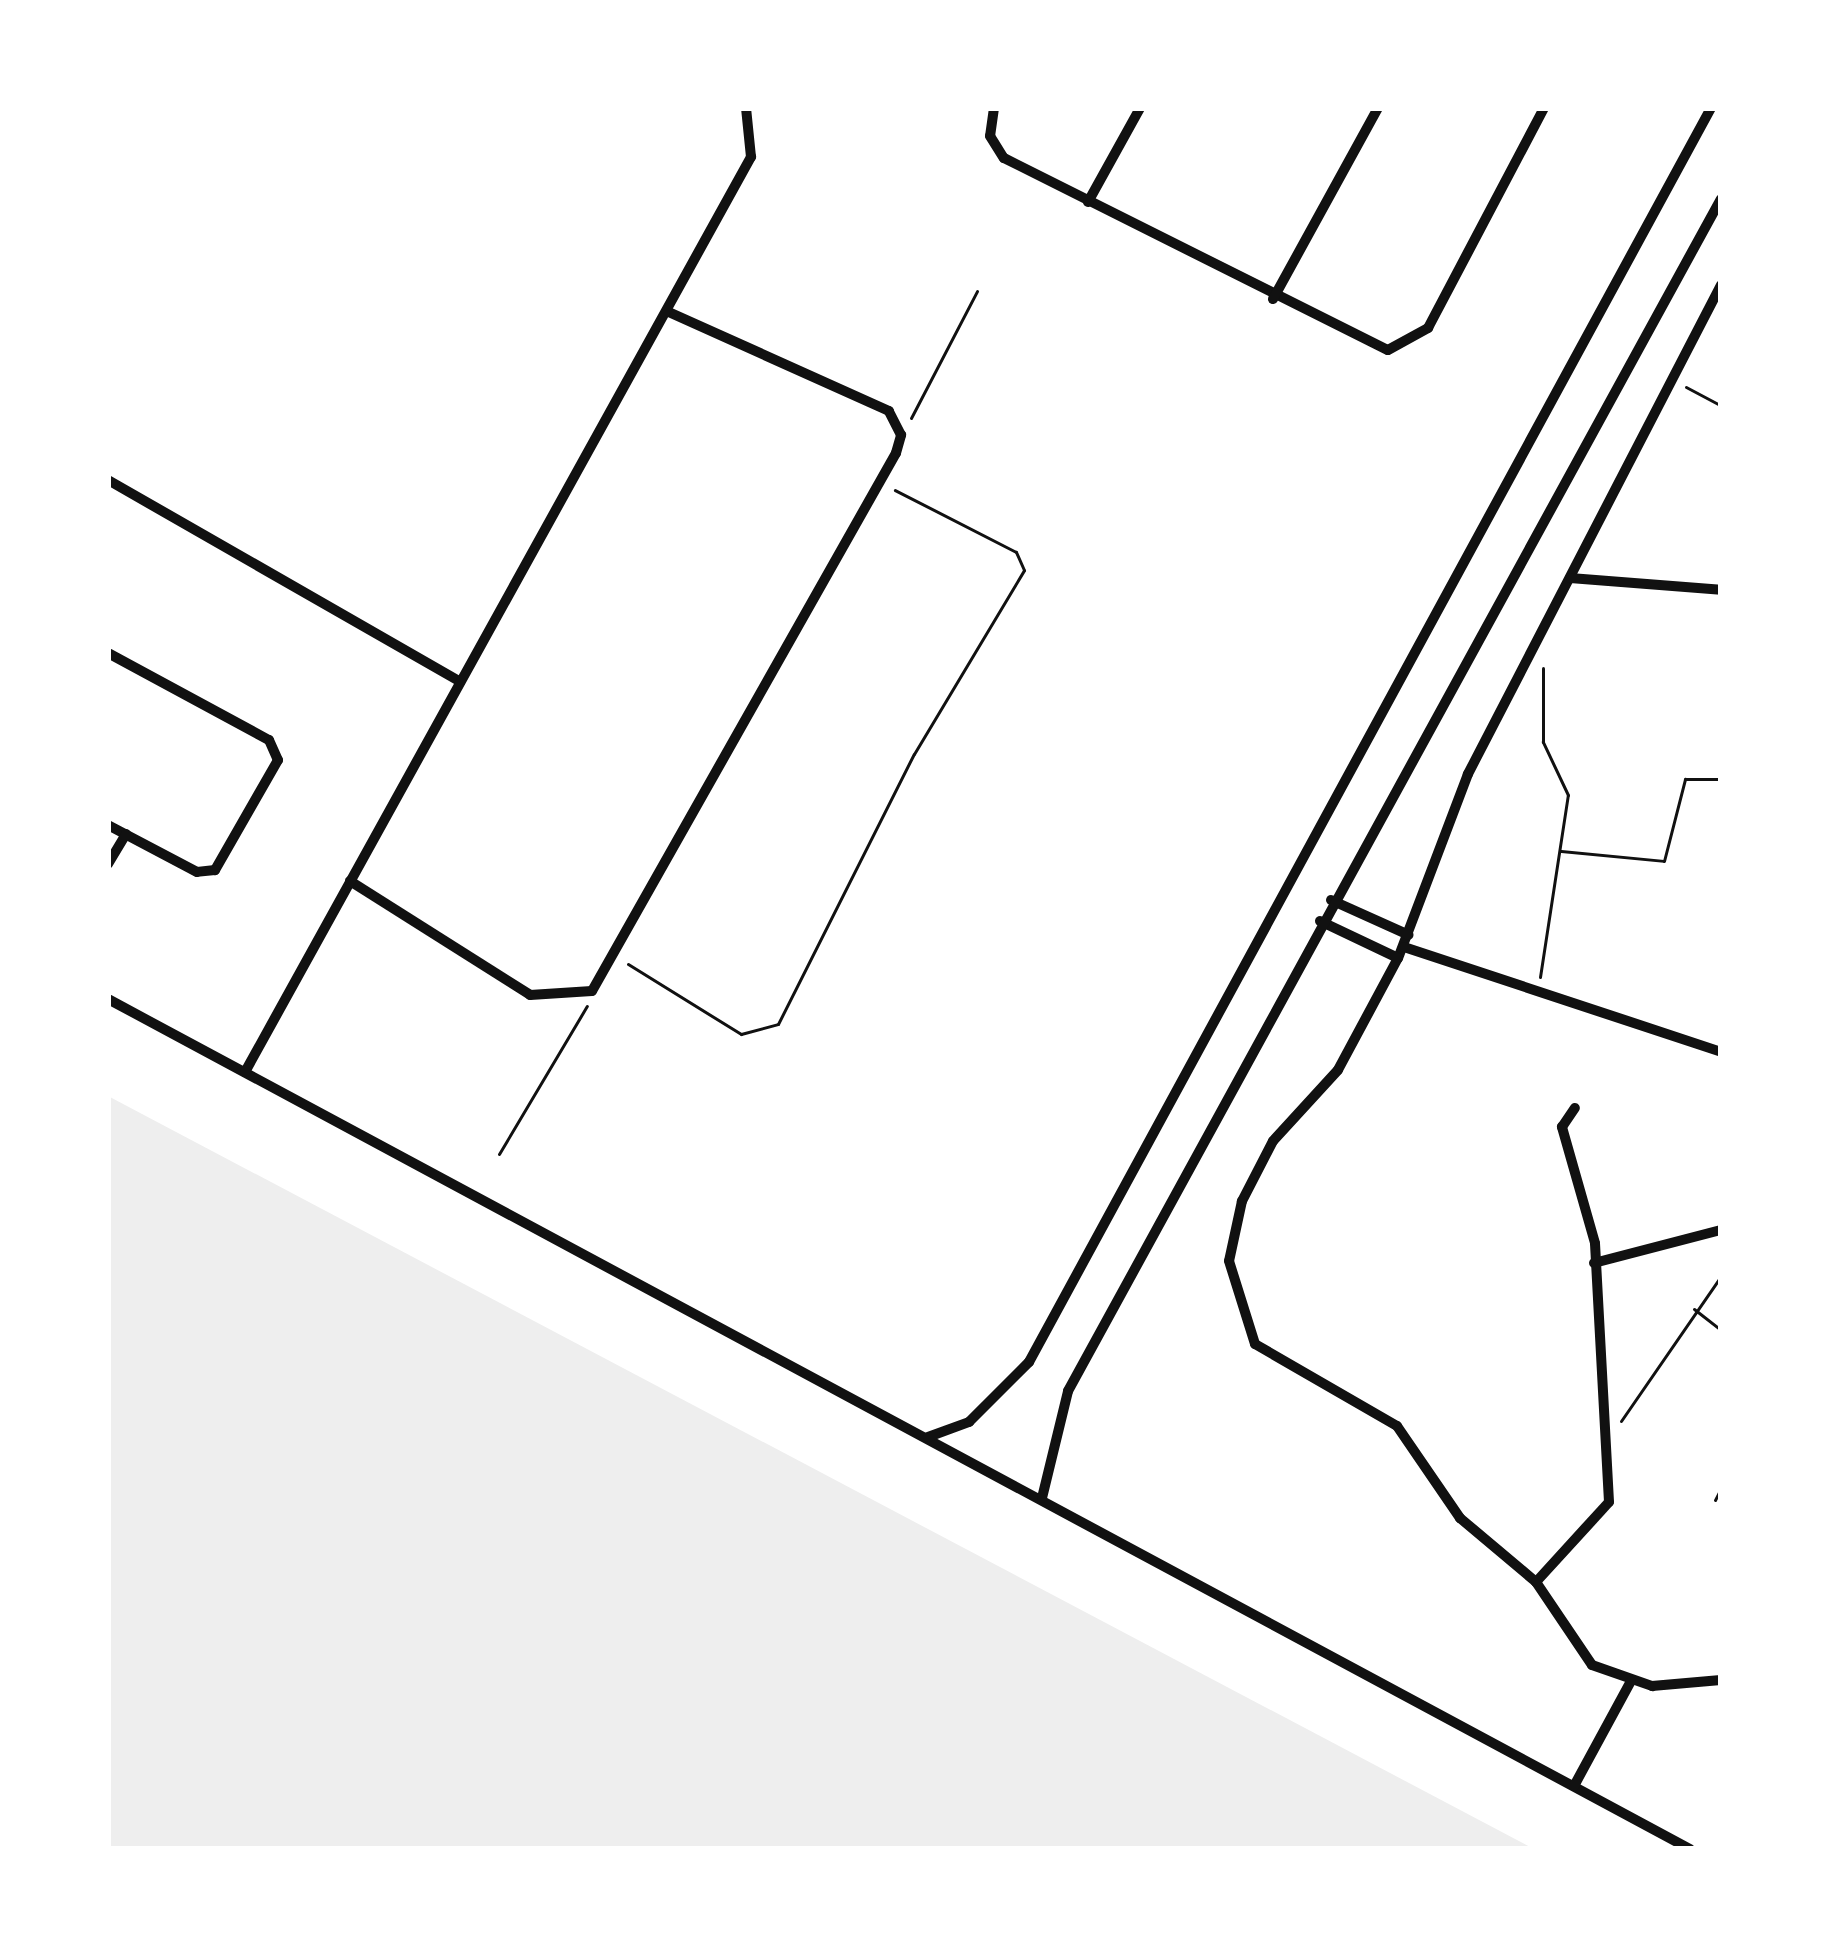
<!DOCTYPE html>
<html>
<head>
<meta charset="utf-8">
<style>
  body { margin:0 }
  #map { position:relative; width:1829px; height:1957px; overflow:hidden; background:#fff; font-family:Commissioner,sans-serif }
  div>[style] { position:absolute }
  .green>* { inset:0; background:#eee }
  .path>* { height:3px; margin:-1.5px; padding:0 1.5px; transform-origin:1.5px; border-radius:1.5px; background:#111 }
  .minor>* { height:10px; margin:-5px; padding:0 5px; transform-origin:5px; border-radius:5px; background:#111 }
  span { translate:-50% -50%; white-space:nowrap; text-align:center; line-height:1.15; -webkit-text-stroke:10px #fff; paint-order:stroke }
  .frame { position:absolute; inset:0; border:111px solid #fff; pointer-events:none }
</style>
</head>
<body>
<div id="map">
  <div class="green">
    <div style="clip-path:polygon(108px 1096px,1534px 1849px,108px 1849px)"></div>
  </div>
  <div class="path">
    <div style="left:1686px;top:387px;width:40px;rotate:28deg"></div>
    <div style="left:911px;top:418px;width:143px;rotate:-62.5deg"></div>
    <div style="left:1561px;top:851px;width:103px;rotate:5.5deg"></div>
    <div style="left:1664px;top:861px;width:85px;rotate:-75.6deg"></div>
    <div style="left:1685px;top:779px;width:36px"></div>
    <div style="left:628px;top:964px;width:133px;rotate:31.8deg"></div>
    <div style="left:741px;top:1034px;width:38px;rotate:-15deg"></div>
    <div style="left:778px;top:1024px;width:302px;rotate:-63.3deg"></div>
    <div style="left:914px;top:754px;width:214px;rotate:-59.1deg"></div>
    <div style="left:1024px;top:570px;width:20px;rotate:-114deg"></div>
    <div style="left:1016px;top:552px;width:136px;rotate:-152.9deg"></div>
    <div style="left:1540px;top:977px;width:184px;rotate:-81.3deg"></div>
    <div style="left:1568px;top:795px;width:59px;rotate:-115.3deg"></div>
    <div style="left:1543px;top:742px;width:74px;rotate:-90deg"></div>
    <div style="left:499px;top:1154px;width:172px;rotate:-59.3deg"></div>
    <div style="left:1694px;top:1309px;width:34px;rotate:38deg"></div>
    <div style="left:1621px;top:1421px;width:176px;rotate:-55.4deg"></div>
    <div style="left:1715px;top:1500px;width:13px;rotate:-63deg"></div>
  </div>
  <div class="minor">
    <div style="left:994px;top:108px;width:28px;rotate:98deg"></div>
    <div style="left:990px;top:136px;width:26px;rotate:58deg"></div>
    <div style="left:1004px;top:158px;width:429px;rotate:26.6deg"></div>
    <div style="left:1388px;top:350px;width:46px;rotate:-28.8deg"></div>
    <div style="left:1428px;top:328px;width:249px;rotate:-62.2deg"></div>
    <div style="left:1088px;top:202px;width:107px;rotate:-61deg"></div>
    <div style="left:1721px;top:285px;width:551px;rotate:117.36deg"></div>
    <div style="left:1468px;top:774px;width:197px;rotate:110.8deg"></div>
    <div style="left:1398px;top:958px;width:127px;rotate:118.2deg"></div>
    <div style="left:1338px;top:1070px;width:96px;rotate:132.5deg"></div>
    <div style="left:1273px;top:1141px;width:68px;rotate:117.3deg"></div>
    <div style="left:1242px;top:1201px;width:61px;rotate:102.2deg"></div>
    <div style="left:1229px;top:1261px;width:87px;rotate:72.6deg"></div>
    <div style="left:1255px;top:1344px;width:164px;rotate:30deg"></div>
    <div style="left:1397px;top:1426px;width:112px;rotate:55.6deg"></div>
    <div style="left:1460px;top:1518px;width:99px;rotate:40.1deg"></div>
    <div style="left:1536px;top:1582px;width:100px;rotate:56deg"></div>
    <div style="left:1592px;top:1665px;width:64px;rotate:19.3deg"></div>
    <div style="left:1652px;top:1686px;width:69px;rotate:-5deg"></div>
    <div style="left:1273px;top:299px;width:218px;rotate:-61.2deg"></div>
    <div style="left:108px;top:480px;width:406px;rotate:29.8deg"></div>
    <div style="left:1570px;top:578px;width:151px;rotate:4.5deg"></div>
    <div style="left:108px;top:653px;width:183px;rotate:28.4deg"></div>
    <div style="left:269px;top:740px;width:22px;rotate:66deg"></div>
    <div style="left:278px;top:760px;width:127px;rotate:119.8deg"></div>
    <div style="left:215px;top:870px;width:18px;rotate:174deg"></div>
    <div style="left:197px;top:872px;width:101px;rotate:-152.2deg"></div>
    <div style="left:108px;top:864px;width:35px;rotate:-59deg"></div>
    <div style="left:350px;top:881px;width:213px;rotate:32.3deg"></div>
    <div style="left:530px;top:995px;width:62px;rotate:-3.7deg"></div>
    <div style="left:592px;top:991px;width:618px;rotate:-60.53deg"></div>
    <div style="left:896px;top:453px;width:19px;rotate:-74deg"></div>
    <div style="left:901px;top:435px;width:27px;rotate:-117deg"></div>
    <div style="left:889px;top:411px;width:244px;rotate:-155.8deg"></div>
    <div style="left:1331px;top:900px;width:85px;rotate:24.2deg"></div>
    <div style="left:1320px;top:921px;width:86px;rotate:25.4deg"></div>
    <div style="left:1404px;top:947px;width:334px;rotate:18.3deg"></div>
    <div style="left:108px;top:999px;width:1796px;rotate:28.25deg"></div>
    <div style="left:245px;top:1072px;width:1046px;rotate:-61.06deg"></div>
    <div style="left:751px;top:157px;width:49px;rotate:-95.8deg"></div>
    <div style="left:1594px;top:1263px;width:131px;rotate:-14.6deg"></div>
    <div style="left:928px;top:1437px;width:44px;rotate:-20.1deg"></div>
    <div style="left:969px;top:1422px;width:85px;rotate:-45deg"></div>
    <div style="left:1029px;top:1362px;width:1427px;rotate:-61.46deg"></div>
    <div style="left:1042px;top:1498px;width:110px;rotate:-76.3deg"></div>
    <div style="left:1068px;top:1391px;width:1359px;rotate:-61.29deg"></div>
    <div style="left:1536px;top:1582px;width:108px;rotate:-47.6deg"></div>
    <div style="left:1609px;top:1502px;width:259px;rotate:-93.1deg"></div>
    <div style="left:1595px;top:1243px;width:121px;rotate:-105.9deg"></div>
    <div style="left:1562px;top:1127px;width:23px;rotate:-56deg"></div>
    <div style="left:1574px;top:1786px;width:119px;rotate:-61.5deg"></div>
  </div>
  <div class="frame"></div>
</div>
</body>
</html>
